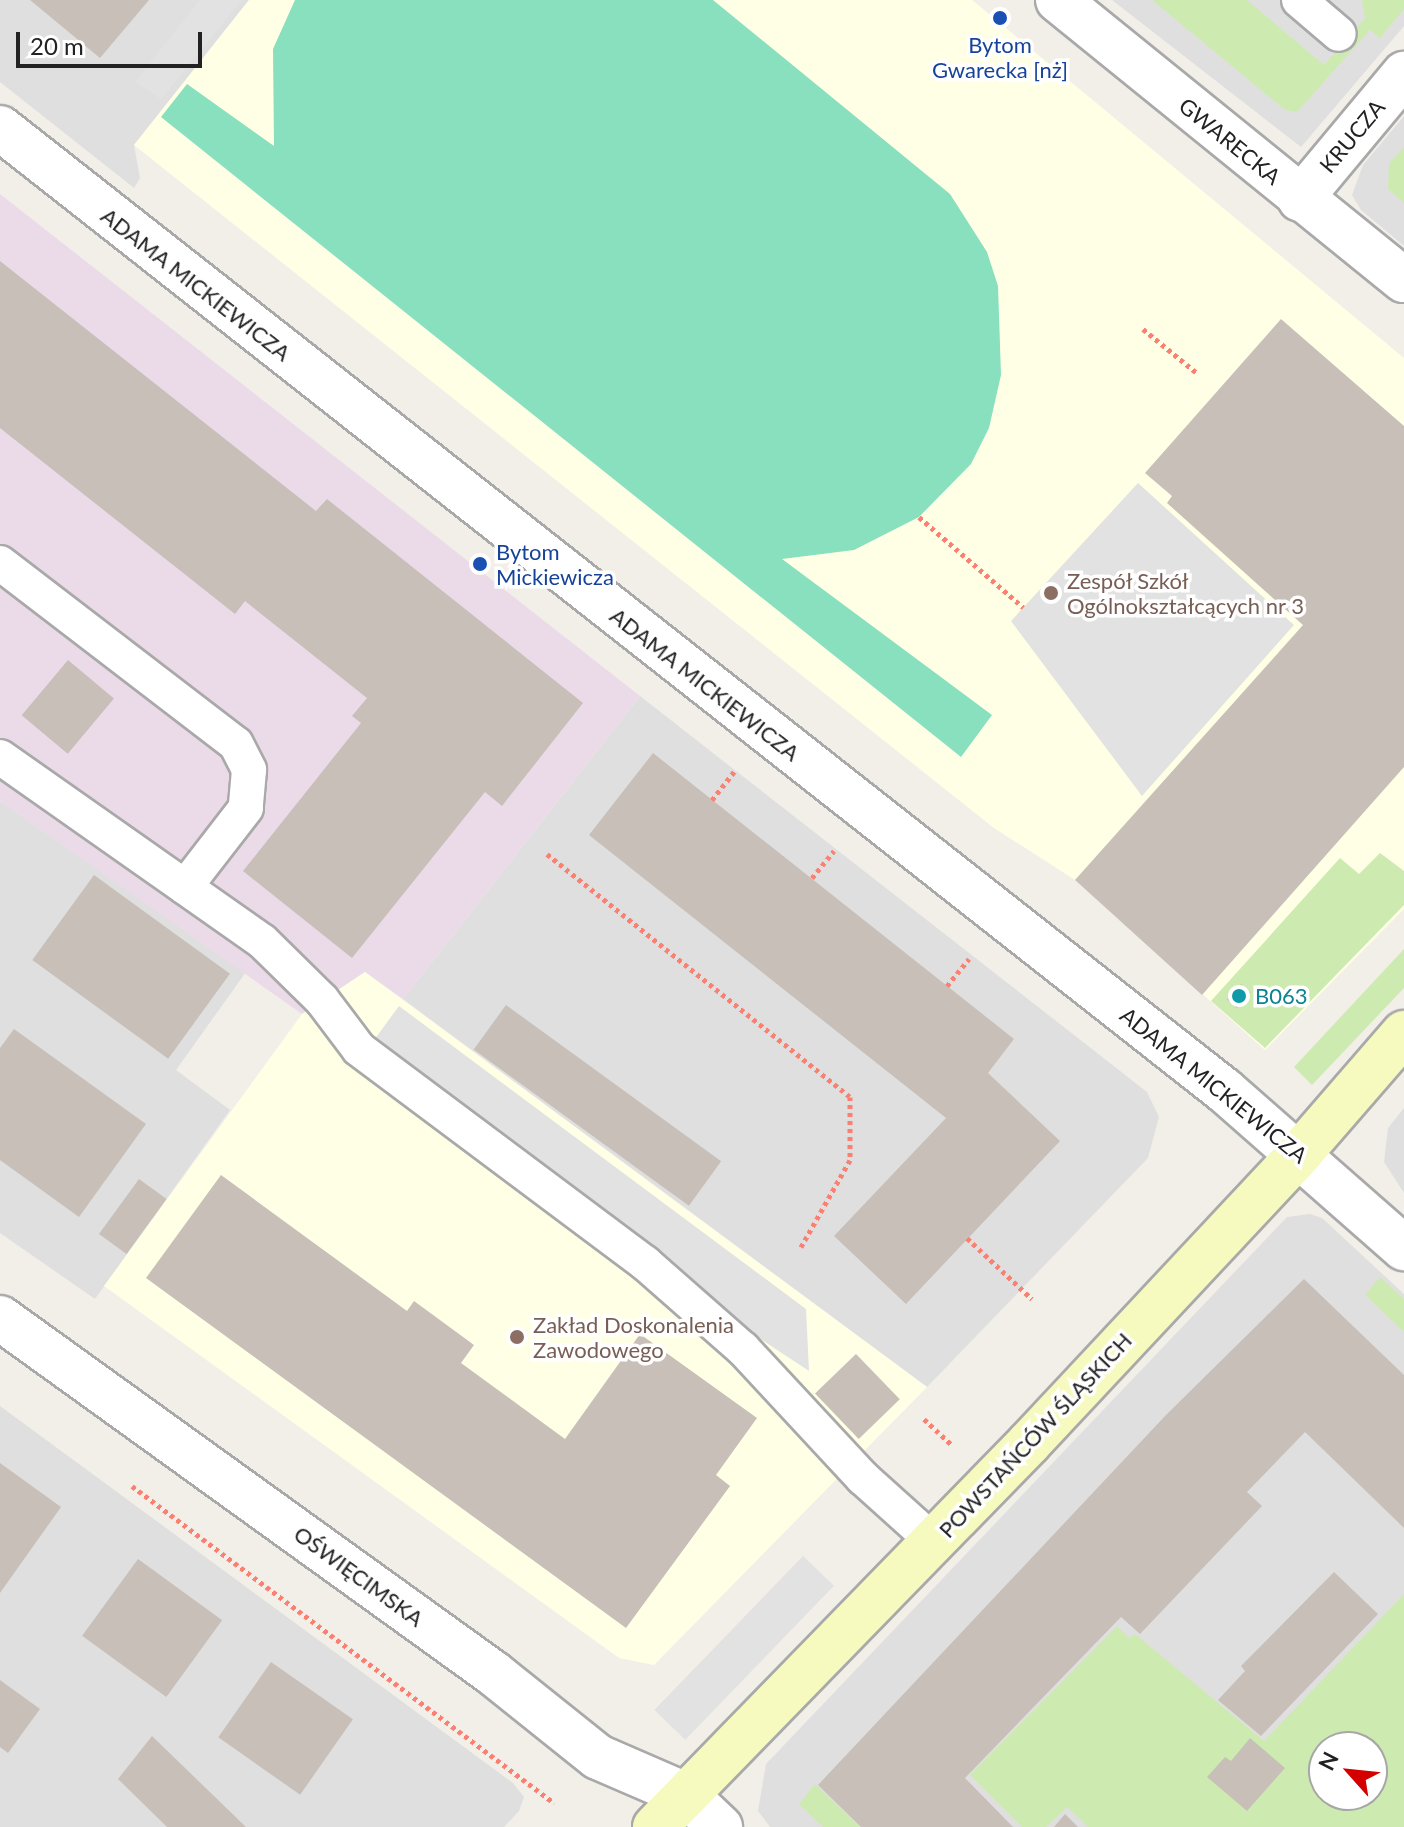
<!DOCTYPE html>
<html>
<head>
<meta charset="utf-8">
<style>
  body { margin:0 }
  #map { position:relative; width:1404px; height:1827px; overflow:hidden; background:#f2efe9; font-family:Lato,sans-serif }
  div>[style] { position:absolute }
  .residential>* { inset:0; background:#e0dfdf }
  .industrial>* { inset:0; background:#ebdbe8 }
  .education>* { inset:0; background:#ffffe5 }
  .grass>* { inset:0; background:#cdebb0 }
  .pitch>* { inset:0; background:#88e0be }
  .parking>* { inset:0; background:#e2e2e2; transform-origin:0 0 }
  .building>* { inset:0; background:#c7bfb8; transform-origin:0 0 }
  .path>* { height:5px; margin-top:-2.5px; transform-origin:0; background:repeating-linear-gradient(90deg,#fa8072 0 4px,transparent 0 8px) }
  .roads { filter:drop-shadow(2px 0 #a9a9a9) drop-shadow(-2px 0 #a9a9a9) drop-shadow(0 2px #a9a9a9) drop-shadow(0 -2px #a9a9a9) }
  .lane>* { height:34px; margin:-17px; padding:0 17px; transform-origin:17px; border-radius:17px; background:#fff }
  .street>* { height:44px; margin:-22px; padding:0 22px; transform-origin:22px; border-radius:22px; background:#fff }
  .secondary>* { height:44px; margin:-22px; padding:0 22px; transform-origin:22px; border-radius:22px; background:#f7fabf }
  .dots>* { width:22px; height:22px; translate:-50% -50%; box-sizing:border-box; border:4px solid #fff; border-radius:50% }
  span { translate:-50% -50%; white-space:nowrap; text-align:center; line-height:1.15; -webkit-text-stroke:7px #fff; paint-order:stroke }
  .transit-label { font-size:22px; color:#164399 }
  .left { translate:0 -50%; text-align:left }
  .street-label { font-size:22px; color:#222 }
  .education-label { font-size:22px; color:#785e54 }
  .culture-label { font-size:22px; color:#0d838f }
  .north { position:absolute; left:1308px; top:1731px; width:80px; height:80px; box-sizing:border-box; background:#fff; border:2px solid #a7a7a7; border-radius:50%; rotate:297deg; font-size:22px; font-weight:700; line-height:32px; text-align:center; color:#222 }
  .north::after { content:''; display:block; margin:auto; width:28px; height:36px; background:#d40000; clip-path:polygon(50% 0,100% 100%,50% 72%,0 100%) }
  .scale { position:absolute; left:16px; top:32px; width:186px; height:36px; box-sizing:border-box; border:4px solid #222; border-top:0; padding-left:10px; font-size:24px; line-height:28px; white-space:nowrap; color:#222; -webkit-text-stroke:6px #fff; paint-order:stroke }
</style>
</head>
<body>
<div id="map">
  <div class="residential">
    <div style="clip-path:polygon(0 0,249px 0,134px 145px,140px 178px,134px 188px,0 82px)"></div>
    <div style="clip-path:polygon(1112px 0,1404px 0,1404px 26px,1301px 147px)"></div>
    <div style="clip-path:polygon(1404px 116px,1404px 246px,1361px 210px,1352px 195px,1363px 165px)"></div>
    <div style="clip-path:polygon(640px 696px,1147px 1092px,1159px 1117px,1148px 1158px,927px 1387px,403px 999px)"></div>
    <div style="clip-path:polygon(0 801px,246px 972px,176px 1070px,230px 1110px,95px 1299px,0 1233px)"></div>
    <div style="clip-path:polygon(1404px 1108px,1404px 1193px,1384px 1162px,1388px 1128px)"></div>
    <div style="clip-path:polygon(evenodd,1310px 1214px,1322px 1218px,1404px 1294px,1404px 1827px,770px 1827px,758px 1811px,766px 1764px,1287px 1217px,1310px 1214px,1324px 1747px,1372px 1747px,1372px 1795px,1324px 1795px,1324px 1747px)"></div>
    <div style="clip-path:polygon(0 1406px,513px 1783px,524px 1797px,519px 1811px,504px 1827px,0 1827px)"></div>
  </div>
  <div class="industrial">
    <div style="clip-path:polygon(0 194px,640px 696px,403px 999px,365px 972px,302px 1014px,0 801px)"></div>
  </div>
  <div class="education">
    <div style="clip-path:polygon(249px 0,972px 0,1404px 358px,1404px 909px,1265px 1050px,1075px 880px,994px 828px,134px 145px)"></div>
    <div style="clip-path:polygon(365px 972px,927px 1387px,654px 1665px,619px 1658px,104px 1286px,302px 1014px)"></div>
  </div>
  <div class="grass">
    <div style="clip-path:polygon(1152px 0,1247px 0,1324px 65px,1365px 18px,1362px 0,1404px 0,1404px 9px,1380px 38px,1370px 30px,1297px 112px,1285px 110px)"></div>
    <div style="clip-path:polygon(1404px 147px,1404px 203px,1388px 189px,1389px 163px)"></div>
    <div style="clip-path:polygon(1380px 853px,1404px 871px,1404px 905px,1265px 1048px,1211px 1001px,1340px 858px,1359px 874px)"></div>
    <div style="clip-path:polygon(1404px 949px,1404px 988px,1312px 1085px,1294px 1067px)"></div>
    <div style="clip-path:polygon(1380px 1277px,1404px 1299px,1404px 1332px,1365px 1295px)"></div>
    <div style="clip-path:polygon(evenodd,1404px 1594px,1404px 1827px,1088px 1827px,1067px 1807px,1046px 1827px,1022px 1827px,970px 1775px,1117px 1626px,1129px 1638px,1135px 1634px,1264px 1741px,1404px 1594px,1324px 1747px,1372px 1747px,1372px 1795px,1324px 1795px,1324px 1747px)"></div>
    <div style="clip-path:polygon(815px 1784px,860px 1827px,823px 1827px,799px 1804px)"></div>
  </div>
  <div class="pitch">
    <div style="clip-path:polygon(295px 0,713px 0,950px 194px,987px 252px,998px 286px,1001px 375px,989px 428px,971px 464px,919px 517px,854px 550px,782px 559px,992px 715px,961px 757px,161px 117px,187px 84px,274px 146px,273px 49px)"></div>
  </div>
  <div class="parking">
    <div style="clip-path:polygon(200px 0,242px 0,161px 99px,135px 82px)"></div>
    <div style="clip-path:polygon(1138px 483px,1294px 625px,1142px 796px,1011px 621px)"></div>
    <div style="clip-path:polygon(399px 1006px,806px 1309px,809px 1371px,753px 1334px,374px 1040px)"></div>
    <div style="left:803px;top:1556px;width:43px;height:214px;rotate:44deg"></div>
  </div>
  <div class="building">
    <div style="clip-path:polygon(30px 0,149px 0,100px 58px)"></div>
    <div style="clip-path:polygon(0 261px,316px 511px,327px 499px,583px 703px,502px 806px,485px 792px,352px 958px,243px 871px,361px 723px,352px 716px,367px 698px,245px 601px,235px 614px,0 428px)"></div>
    <div style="clip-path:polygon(1281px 319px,1404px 426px,1404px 767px,1202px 995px,1075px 880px,1303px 625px,1167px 503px,1172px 496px,1145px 473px)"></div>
    <div style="left:68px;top:660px;width:60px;height:72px;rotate:40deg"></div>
    <div style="clip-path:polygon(653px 753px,1014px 1039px,988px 1073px,1060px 1141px,906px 1304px,834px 1236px,946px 1118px,589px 835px)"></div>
    <div style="left:94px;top:875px;width:168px;height:105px;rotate:36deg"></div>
    <div style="left:1241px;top:984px;width:13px;height:21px;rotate:42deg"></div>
    <div style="left:506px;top:1005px;width:266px;height:55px;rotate:36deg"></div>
    <div style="clip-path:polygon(14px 1029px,146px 1124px,79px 1217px,0 1160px,0 1048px)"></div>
    <div style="clip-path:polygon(221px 1175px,407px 1311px,414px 1301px,474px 1345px,461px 1363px,565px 1439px,640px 1334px,757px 1418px,716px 1475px,730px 1486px,626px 1628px,146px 1278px)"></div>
    <div style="left:139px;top:1179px;width:34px;height:68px;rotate:36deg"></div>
    <div style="clip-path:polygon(1304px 1279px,1404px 1375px,1404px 1528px,1305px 1432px,1247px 1492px,1262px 1506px,1140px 1634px,1121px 1617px,965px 1778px,1013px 1827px,861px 1827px,818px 1785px,1166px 1415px)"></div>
    <div style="left:856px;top:1354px;width:63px;height:57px;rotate:46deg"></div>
    <div style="clip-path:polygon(0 1463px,61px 1507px,0 1593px)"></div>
    <div style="left:138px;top:1559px;width:104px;height:95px;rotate:36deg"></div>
    <div style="clip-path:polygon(1334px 1572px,1378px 1614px,1261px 1736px,1218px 1700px,1245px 1671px,1241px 1666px)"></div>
    <div style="left:271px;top:1662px;width:100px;height:92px;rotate:35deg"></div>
    <div style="clip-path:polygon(0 1680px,40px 1709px,8px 1753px,0 1747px)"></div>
    <div style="clip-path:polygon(152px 1736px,246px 1827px,167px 1827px,118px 1779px)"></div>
    <div style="clip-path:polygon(1250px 1738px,1285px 1768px,1247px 1811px,1207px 1777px,1225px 1757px,1231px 1761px)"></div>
    <div style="clip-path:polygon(1065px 1814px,1078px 1827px,1054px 1827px)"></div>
  </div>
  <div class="path">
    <div style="left:1143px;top:329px;width:70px;rotate:39.2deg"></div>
    <div style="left:919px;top:517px;width:138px;rotate:40.9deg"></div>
    <div style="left:712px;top:800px;width:36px;rotate:-52deg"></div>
    <div style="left:547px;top:854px;width:388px;rotate:38.7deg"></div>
    <div style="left:850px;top:1097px;width:63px;rotate:90deg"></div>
    <div style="left:850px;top:1160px;width:100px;rotate:119.4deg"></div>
    <div style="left:812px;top:878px;width:35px;rotate:-51deg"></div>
    <div style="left:947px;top:986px;width:35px;rotate:-51deg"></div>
    <div style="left:967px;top:1238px;width:89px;rotate:43.2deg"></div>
    <div style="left:924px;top:1419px;width:38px;rotate:43deg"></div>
    <div style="left:132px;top:1486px;width:528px;rotate:36.91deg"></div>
  </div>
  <div class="roads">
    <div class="lane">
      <div style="left:1299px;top:0;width:52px;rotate:40.4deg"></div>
      <div style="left:0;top:563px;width:297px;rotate:37.5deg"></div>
      <div style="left:236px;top:744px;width:29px;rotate:63deg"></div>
      <div style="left:249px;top:770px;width:38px;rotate:95deg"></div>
      <div style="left:246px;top:808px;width:100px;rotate:127.7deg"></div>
      <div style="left:0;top:757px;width:320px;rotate:35.1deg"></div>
      <div style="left:262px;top:941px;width:84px;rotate:44.5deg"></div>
      <div style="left:322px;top:1000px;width:61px;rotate:52.9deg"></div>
      <div style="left:359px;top:1049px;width:357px;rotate:36.8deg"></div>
      <div style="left:645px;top:1263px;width:130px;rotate:41.3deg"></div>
      <div style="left:743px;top:1349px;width:176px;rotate:47.1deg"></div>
      <div style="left:863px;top:1478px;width:96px;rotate:42deg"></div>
    </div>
    <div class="street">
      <div style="left:1058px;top:0;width:445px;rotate:39deg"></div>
      <div style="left:0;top:128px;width:1557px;rotate:38.17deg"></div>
      <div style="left:1224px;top:1090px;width:240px;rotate:41.3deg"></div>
      <div style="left:1300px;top:199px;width:163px;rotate:-50.2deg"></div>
      <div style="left:0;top:1318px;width:608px;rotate:35.76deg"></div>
      <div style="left:493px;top:1673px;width:134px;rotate:38.7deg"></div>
      <div style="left:598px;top:1757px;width:96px;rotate:23.4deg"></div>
      <div style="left:686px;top:1795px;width:47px;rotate:43.3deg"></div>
    </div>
    <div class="secondary">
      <div style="left:655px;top:1827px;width:537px;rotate:-45.75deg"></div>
      <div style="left:1030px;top:1442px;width:396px;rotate:-46.9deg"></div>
      <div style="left:1300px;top:1153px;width:159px;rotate:-49.1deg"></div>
    </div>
  </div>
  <div class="dots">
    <div style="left:1000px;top:18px;background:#1a4fb4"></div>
    <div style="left:480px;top:564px;background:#1a4fb4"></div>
    <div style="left:1051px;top:593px;background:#8d6e63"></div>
    <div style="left:1239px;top:996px;background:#0f9aa8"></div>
    <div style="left:517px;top:1337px;background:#8d6e63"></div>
  </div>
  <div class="transit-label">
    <span style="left:1000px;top:57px">Bytom<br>Gwarecka [nż]</span>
    <span class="left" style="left:496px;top:564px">Bytom<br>Mickiewicza</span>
  </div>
  <div class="street-label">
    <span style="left:1352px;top:136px;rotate:-50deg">KRUCZA</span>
    <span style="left:1230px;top:141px;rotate:39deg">GWARECKA</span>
    <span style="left:196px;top:284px;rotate:38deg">ADAMA MICKIEWICZA</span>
    <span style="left:705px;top:684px;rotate:38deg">ADAMA MICKIEWICZA</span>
    <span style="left:1214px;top:1085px;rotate:39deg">ADAMA MICKIEWICZA</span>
    <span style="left:1035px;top:1435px;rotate:-47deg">POWSTAŃCÓW ŚLĄSKICH</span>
    <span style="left:359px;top:1576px;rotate:36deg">OŚWIĘCIMSKA</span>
  </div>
  <div class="education-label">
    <span class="left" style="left:1067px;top:593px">Zespół Szkół<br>Ogólnokształcących nr 3</span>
    <span class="left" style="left:533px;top:1337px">Zakład Doskonalenia<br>Zawodowego</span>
  </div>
  <div class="culture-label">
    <span class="left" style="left:1255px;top:996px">B063</span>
  </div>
  <div class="north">N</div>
  <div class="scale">20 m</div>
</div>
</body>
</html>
